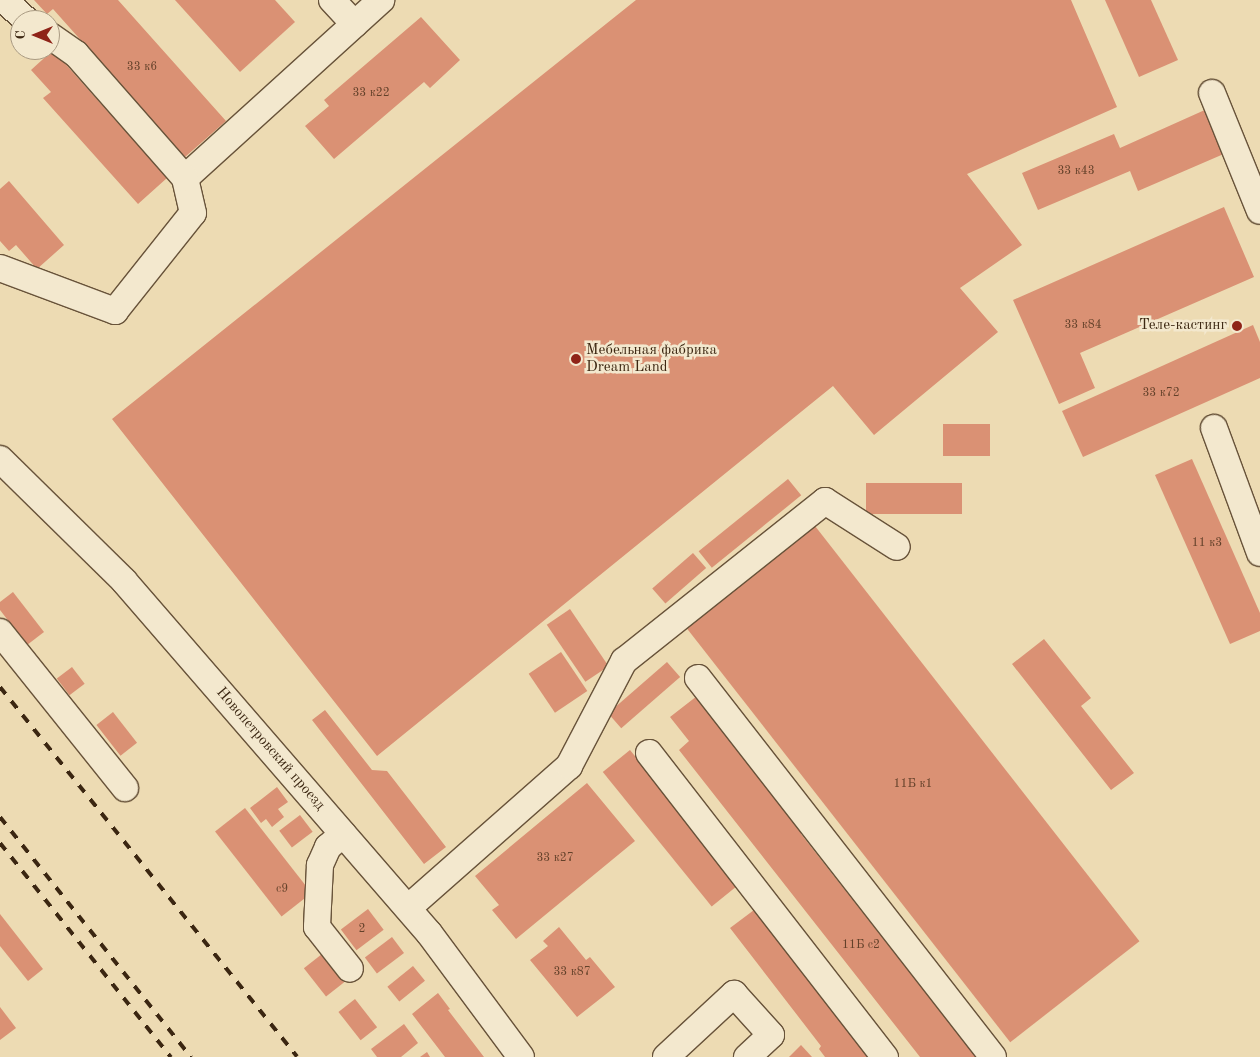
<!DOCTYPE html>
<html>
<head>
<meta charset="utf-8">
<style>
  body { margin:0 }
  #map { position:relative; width:1260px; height:1057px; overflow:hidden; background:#eddbb3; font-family:"Old Standard TT",serif }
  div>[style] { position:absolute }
  .building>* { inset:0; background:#da9174; transform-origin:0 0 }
  .roads { filter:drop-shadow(1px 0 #68533a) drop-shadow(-1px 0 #68533a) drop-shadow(0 1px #68533a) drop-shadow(0 -1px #68533a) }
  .minor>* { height:26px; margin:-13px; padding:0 13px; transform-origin:13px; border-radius:13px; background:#f3e8ce }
  .rail>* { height:4px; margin-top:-2px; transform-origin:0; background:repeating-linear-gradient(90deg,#3b2611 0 9px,transparent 0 18px) }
  .dots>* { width:14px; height:14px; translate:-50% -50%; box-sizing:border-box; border:2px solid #f3e8ce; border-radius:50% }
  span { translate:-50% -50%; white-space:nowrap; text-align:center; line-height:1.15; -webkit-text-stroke:5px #f3e8ce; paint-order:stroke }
  .number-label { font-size:12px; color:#63412a }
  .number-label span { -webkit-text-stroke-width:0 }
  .poi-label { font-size:15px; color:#3b2611 }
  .right { translate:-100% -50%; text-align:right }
  .left { translate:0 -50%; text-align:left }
  .street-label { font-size:15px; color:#3b2611 }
  .north { position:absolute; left:10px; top:10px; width:50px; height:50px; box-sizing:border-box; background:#f3e8ce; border:1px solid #a99a82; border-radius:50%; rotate:270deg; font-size:14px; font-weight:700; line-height:20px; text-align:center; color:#3b2611 }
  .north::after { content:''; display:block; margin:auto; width:18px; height:22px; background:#8f2418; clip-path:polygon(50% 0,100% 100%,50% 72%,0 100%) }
</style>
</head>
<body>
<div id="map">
  <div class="building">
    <div style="clip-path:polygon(34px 0,118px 0,226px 121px,185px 157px,53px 9px,47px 14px)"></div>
    <div style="clip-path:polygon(175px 0,275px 0,295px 22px,240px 72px)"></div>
    <div style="clip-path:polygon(636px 0,1071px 0,1117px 107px,967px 174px,1022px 245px,960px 288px,998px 332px,874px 435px,833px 386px,377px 756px,112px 419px)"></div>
    <div style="clip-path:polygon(1105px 0,1151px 0,1178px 60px,1139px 77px)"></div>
    <div style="clip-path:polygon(421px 17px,460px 60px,430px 88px,424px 82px,334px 159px,305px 126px,329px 106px,324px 100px)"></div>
    <div style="clip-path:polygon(53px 50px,167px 178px,138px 204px,43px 98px,51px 92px,31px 70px)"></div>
    <div style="clip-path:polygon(1207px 109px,1226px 153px,1138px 191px,1130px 171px,1038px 210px,1022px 173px,1114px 134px,1120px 148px)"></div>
    <div style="clip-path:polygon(9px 181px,64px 245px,37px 269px,16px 245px,9px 251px,0 241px,0 189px)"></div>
    <div style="clip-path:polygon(1224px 207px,1254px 277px,1080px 353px,1095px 388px,1059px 404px,1013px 300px)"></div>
    <div style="clip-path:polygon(1253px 325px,1260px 342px,1260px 378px,1083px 457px,1062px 411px)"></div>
    <div style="left:943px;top:424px;width:47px;height:32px"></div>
    <div style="clip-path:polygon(1192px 459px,1260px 613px,1260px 631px,1230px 644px,1155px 475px)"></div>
    <div style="left:788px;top:479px;width:21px;height:115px;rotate:51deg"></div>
    <div style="left:962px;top:483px;width:31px;height:96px;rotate:90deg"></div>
    <div style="left:815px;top:526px;width:527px;height:164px;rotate:52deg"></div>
    <div style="left:693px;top:553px;width:20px;height:54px;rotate:49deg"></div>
    <div style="clip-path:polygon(13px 592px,44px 632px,27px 645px,0 610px,0 602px)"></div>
    <div style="left:570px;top:609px;width:69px;height:28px;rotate:56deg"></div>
    <div style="clip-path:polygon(1044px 639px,1091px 698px,1081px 706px,1134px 773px,1111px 790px,1012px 664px)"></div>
    <div style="left:561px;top:652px;width:47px;height:39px;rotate:56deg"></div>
    <div style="left:667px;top:662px;width:20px;height:78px;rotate:49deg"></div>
    <div style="left:72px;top:667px;width:21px;height:19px;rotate:53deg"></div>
    <div style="clip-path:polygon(697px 696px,804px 832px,801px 834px,976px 1057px,920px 1057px,679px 750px,689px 741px,670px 717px)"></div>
    <div style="clip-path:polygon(325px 710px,372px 770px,387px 771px,446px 847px,424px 864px,312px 720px)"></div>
    <div style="left:113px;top:712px;width:39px;height:21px;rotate:52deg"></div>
    <div style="left:630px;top:750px;width:173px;height:35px;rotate:51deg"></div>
    <div style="clip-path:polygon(587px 783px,635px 841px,516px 939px,492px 910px,499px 905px,475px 876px)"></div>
    <div style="clip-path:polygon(277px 787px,288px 802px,278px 809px,284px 817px,272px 827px,266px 819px,261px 823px,250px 808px)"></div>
    <div style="left:245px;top:808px;width:108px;height:38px;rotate:52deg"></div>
    <div style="left:300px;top:815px;width:21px;height:26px;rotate:53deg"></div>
    <div style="clip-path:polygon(758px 907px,873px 1057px,825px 1057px,819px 1049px,821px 1046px,730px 928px)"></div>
    <div style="left:368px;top:909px;width:26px;height:34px;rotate:53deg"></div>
    <div style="clip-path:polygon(0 914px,43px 969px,28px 981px,0 946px)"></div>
    <div style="clip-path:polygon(559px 927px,586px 960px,590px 957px,615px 987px,577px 1017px,530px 960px,548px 946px,543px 941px)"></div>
    <div style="left:392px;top:937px;width:20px;height:34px;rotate:53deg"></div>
    <div style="left:322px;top:954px;width:36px;height:23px;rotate:52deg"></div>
    <div style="left:413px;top:966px;width:19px;height:33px;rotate:51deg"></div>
    <div style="clip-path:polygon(438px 993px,450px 1009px,448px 1010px,484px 1057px,445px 1057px,412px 1014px)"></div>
    <div style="left:355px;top:999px;width:36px;height:21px;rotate:52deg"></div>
    <div style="clip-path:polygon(0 1007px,16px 1028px,0 1040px)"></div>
    <div style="clip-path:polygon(404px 1024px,418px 1043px,401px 1057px,377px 1057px,371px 1049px)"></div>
    <div style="clip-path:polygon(801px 1045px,812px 1057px,789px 1057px)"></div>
    <div style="clip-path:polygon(427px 1052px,430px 1057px,420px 1057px)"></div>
  </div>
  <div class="roads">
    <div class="minor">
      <div style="left:5px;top:0;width:29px;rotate:44deg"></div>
      <div style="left:332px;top:0;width:33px;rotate:47deg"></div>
      <div style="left:1212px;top:93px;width:127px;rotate:67.9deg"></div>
      <div style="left:185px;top:178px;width:265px;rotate:-42.2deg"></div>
      <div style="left:0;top:268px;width:123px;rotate:20.5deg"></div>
      <div style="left:115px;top:311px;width:125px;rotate:-51.5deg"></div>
      <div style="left:193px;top:213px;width:36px;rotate:-103deg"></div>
      <div style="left:185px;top:178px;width:165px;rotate:-131.3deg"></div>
      <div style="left:76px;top:54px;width:32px;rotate:-145deg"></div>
      <div style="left:1214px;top:428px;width:133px;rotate:69.8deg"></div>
      <div style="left:0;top:459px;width:174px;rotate:44.5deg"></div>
      <div style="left:124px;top:581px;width:466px;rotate:49.1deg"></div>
      <div style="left:429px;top:933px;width:154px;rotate:53.4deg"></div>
      <div style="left:0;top:632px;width:200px;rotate:51.3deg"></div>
      <div style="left:698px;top:678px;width:480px;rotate:52.1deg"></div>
      <div style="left:649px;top:753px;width:385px;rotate:52.2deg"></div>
      <div style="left:343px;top:834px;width:20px;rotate:139deg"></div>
      <div style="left:328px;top:847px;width:20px;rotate:114deg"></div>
      <div style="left:320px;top:865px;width:62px;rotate:92.8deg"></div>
      <div style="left:317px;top:927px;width:53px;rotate:51.8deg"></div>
      <div style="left:408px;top:908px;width:215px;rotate:-41.4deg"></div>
      <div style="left:569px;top:766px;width:119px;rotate:-62.4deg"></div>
      <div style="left:624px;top:661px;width:257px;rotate:-38.5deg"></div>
      <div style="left:825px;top:501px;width:85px;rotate:32.6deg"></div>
      <div style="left:666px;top:1057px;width:93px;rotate:-42.8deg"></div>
      <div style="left:734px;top:994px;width:55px;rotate:47.9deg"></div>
      <div style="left:771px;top:1035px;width:33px;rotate:137deg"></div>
    </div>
  </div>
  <div class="rail">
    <div style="left:0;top:687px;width:474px;rotate:51.2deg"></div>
    <div style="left:0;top:817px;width:307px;rotate:51.5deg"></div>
    <div style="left:0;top:843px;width:274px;rotate:51.4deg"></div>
  </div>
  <div class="dots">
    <div style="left:1237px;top:326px;background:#8f2418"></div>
    <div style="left:576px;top:359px;background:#8f2418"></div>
  </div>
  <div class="number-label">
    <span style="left:142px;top:68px">33 к6</span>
    <span style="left:371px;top:94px">33 к22</span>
    <span style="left:1076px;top:172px">33 к43</span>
    <span style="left:1083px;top:326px">33 к84</span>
    <span style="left:1161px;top:394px">33 к72</span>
    <span style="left:1207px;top:544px">11 к3</span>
    <span style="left:913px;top:785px">11Б к1</span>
    <span style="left:555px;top:859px">33 к27</span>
    <span style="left:282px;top:890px">с9</span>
    <span style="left:362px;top:930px">2</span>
    <span style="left:861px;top:946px">11Б с2</span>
    <span style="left:572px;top:973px">33 к87</span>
  </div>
  <div class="poi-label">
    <span class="right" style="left:1227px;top:326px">Теле-кастинг</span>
    <span class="left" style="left:586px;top:359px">Мебельная фабрика<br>Dream Land</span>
  </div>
  <div class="street-label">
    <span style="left:270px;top:749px;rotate:49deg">Новопетровский проезд</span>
  </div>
  <div class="north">С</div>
</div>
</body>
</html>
